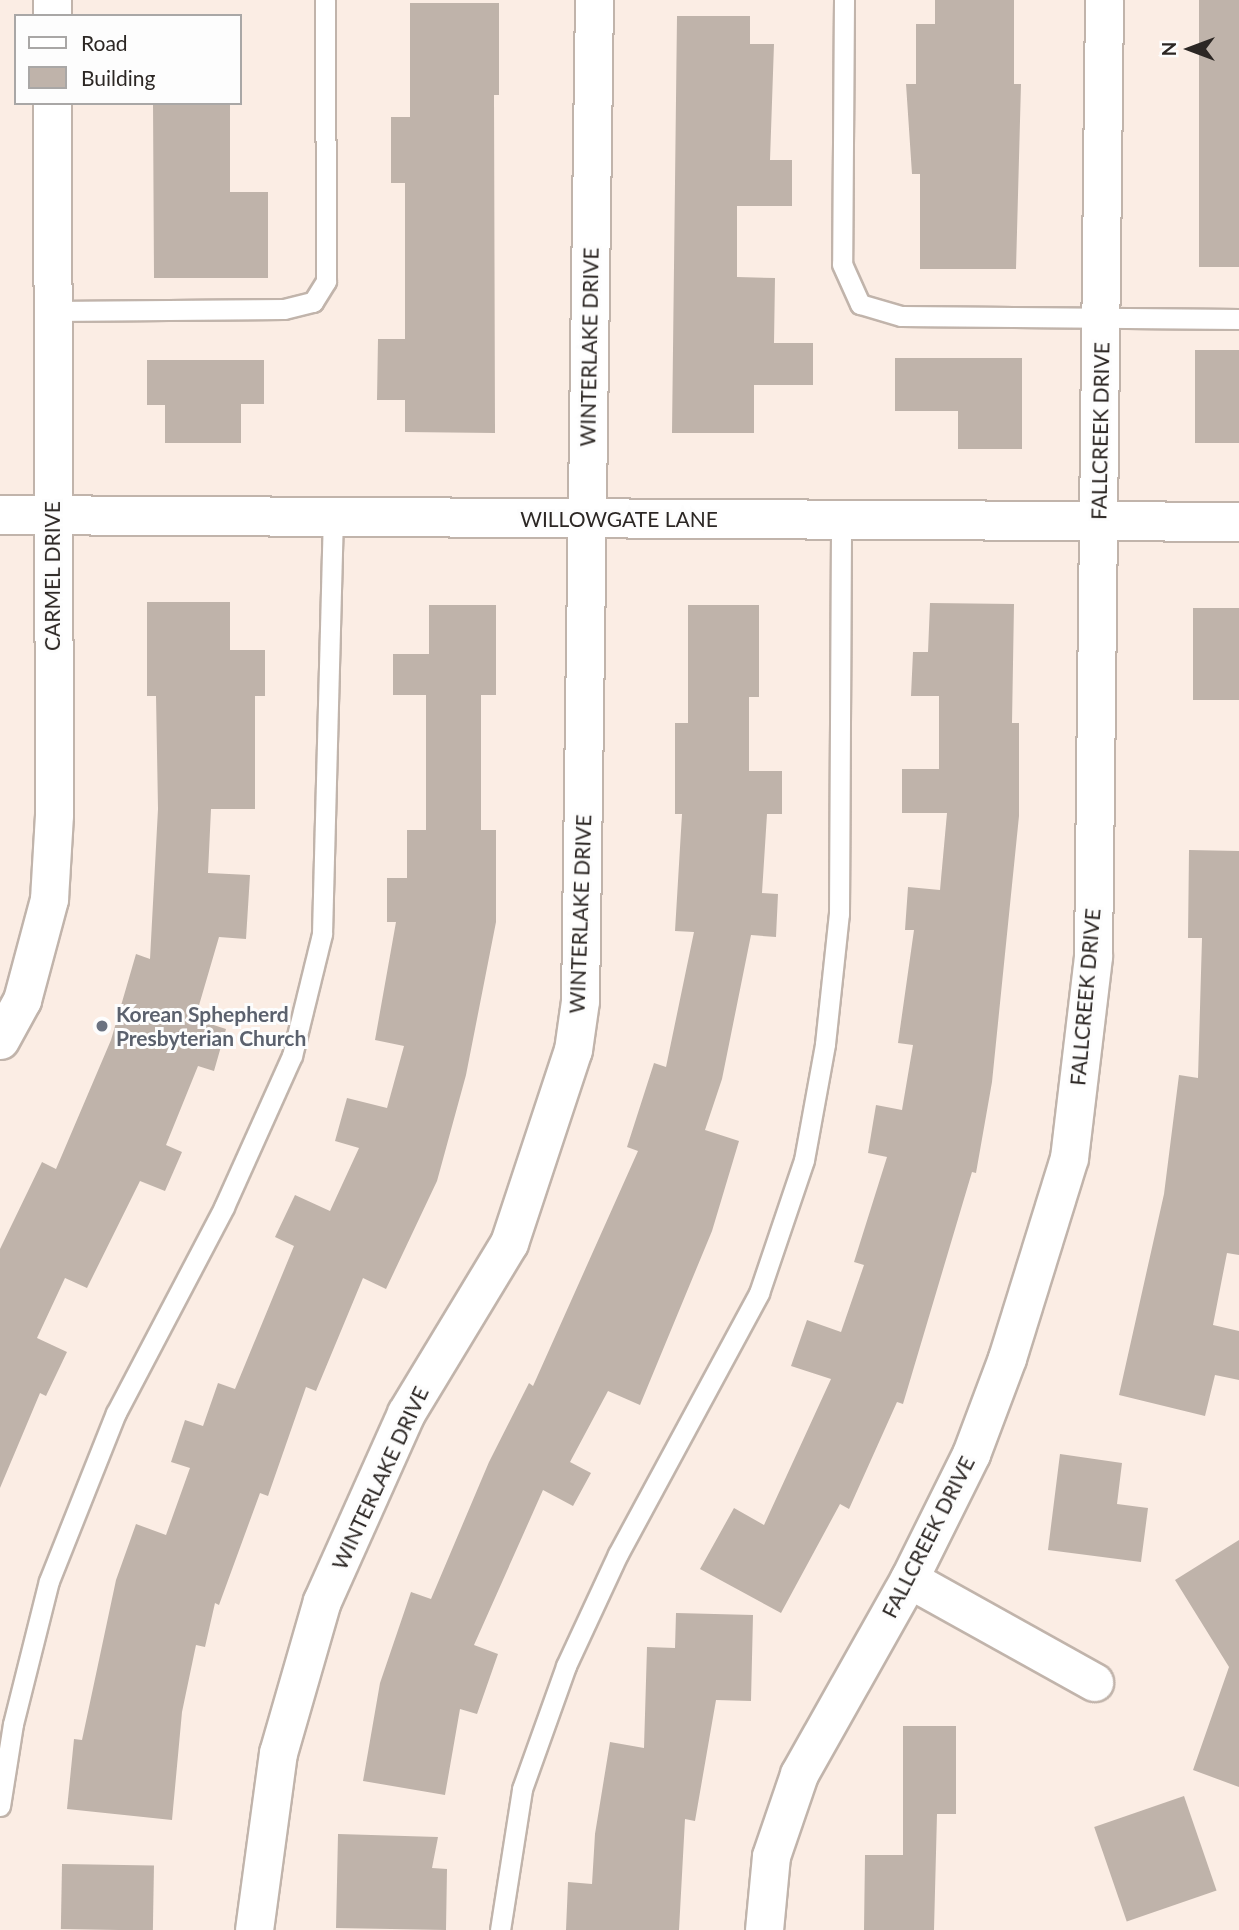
<!DOCTYPE html>
<html>
<head>
<meta charset="utf-8">
<style>
  body { margin:0 }
  #map { position:relative; width:1239px; height:1930px; overflow:hidden; background:#fbede4; font-family:Lato,sans-serif }
  div>[style] { position:absolute }
  .building>* { inset:0; background:#bfb3aa; transform-origin:0 0 }
  .roads { filter:drop-shadow(2px 0 #c1b4ab) drop-shadow(-2px 0 #c1b4ab) drop-shadow(0 2px #c1b4ab) drop-shadow(0 -2px #c1b4ab) }
  .lane>* { height:19px; margin:-9.5px; padding:0 9.5px; transform-origin:9.5px; border-radius:9.5px; background:#fff }
  .street>* { height:37px; margin:-18.5px; padding:0 18.5px; transform-origin:18.5px; border-radius:18.5px; background:#fff }
  .secondary>* { height:38px; margin:-19px; padding:0 19px; transform-origin:19px; border-radius:19px; background:#fff }
  .dots>* { width:19px; height:19px; translate:-50% -50%; box-sizing:border-box; border:4px solid #fdfdfd; border-radius:50% }
  span { translate:-50% -50%; white-space:nowrap; text-align:center; line-height:1.15; -webkit-text-stroke:6px #fdfdfd; paint-order:stroke }
  .street-label { font-size:21px; color:#2c2724 }
  .worship-label { font-size:21px; color:#5b616d; font-weight:700 }
  .left { translate:0 -50%; text-align:left }
  .legend { position:absolute; left:14px; top:14px; width:228px; height:91px; box-sizing:border-box; background:#fdfdfd; border:2px solid #a9a7a6; margin:0; padding:9px 12px; list-style:none; font-size:21px; color:#2c2724 }
  .legend li { display:flex; align-items:center; gap:14px; height:35px }
  .legend b { width:35px; border:2px solid #a9a7a6 }
  .north { position:absolute; left:1155px; top:14px; width:70px; height:70px; -webkit-text-stroke:5px #fdfdfd; paint-order:stroke; rotate:270deg; font-size:19px; font-weight:700; line-height:28px; text-align:center; color:#2c2724 }
  .north::after { content:''; display:block; margin:auto; width:24px; height:32px; background:#2c2724; clip-path:polygon(50% 0,100% 100%,50% 72%,0 100%) }
</style>
</head>
<body>
<div id="map">
  <div class="building">
    <div style="clip-path:polygon(935px 0,1014px 0,1014px 84px,1021px 84px,1016px 269px,920px 269px,920px 174px,912px 174px,906px 84px,916px 84px,916px 24px,935px 24px)"></div>
    <div style="left:1199px;top:0;width:40px;height:267px"></div>
    <div style="clip-path:polygon(410px 3px,499px 3px,499px 95px,494px 95px,495px 433px,405px 432px,405px 400px,377px 400px,378px 339px,405px 339px,405px 183px,391px 183px,391px 117px,410px 117px)"></div>
    <div style="clip-path:polygon(677px 16px,750px 16px,750px 44px,774px 44px,770px 160px,792px 160px,792px 206px,737px 206px,737px 277px,775px 278px,774px 343px,813px 343px,813px 385px,754px 385px,754px 433px,672px 433px)"></div>
    <div style="clip-path:polygon(153px 103px,230px 103px,230px 192px,268px 192px,268px 278px,154px 278px)"></div>
    <div style="left:1195px;top:350px;width:44px;height:93px"></div>
    <div style="clip-path:polygon(895px 358px,1022px 358px,1022px 449px,958px 449px,958px 411px,895px 411px)"></div>
    <div style="clip-path:polygon(147px 360px,264px 360px,264px 404px,241px 404px,241px 443px,165px 443px,165px 405px,147px 405px)"></div>
    <div style="clip-path:polygon(147px 602px,230px 602px,230px 650px,265px 650px,265px 696px,255px 696px,255px 809px,211px 809px,208px 873px,250px 875px,246px 939px,219px 937px,195px 1019px,226px 1029px,214px 1071px,198px 1066px,166px 1145px,182px 1152px,165px 1191px,140px 1181px,87px 1288px,65px 1278px,37px 1338px,67px 1352px,46px 1396px,40px 1393px,0 1488px,0 1249px,42px 1162px,56px 1169px,111px 1040px,136px 954px,150px 959px,158px 809px,156px 696px,147px 696px)"></div>
    <div style="clip-path:polygon(930px 603px,1014px 604px,1012px 723px,1019px 723px,1019px 816px,992px 1082px,976px 1173px,972px 1172px,903px 1404px,897px 1402px,849px 1509px,840px 1504px,781px 1613px,700px 1569px,734px 1508px,764px 1525px,831px 1379px,791px 1366px,807px 1320px,841px 1332px,864px 1265px,854px 1262px,887px 1157px,868px 1153px,876px 1105px,902px 1110px,913px 1045px,898px 1043px,914px 930px,905px 930px,908px 887px,940px 890px,947px 813px,902px 813px,902px 769px,939px 769px,939px 696px,911px 696px,913px 652px,928px 652px)"></div>
    <div style="clip-path:polygon(429px 605px,496px 605px,496px 695px,481px 695px,481px 830px,496px 830px,496px 922px,466px 1075px,437px 1181px,386px 1289px,363px 1278px,316px 1391px,306px 1387px,268px 1496px,260px 1493px,219px 1605px,215px 1603px,205px 1647px,196px 1645px,182px 1712px,172px 1820px,67px 1809px,74px 1739px,82px 1740px,116px 1580px,136px 1524px,166px 1535px,190px 1468px,171px 1462px,185px 1420px,203px 1426px,218px 1383px,235px 1389px,294px 1246px,275px 1237px,295px 1195px,330px 1211px,359px 1148px,335px 1141px,347px 1098px,387px 1108px,404px 1046px,375px 1040px,396px 922px,387px 922px,387px 878px,407px 878px,407px 830px,426px 830px,426px 695px,393px 695px,393px 654px,429px 654px)"></div>
    <div style="clip-path:polygon(688px 605px,759px 605px,759px 697px,749px 697px,749px 771px,782px 771px,782px 814px,767px 814px,762px 893px,778px 894px,776px 937px,751px 935px,722px 1079px,705px 1130px,739px 1141px,712px 1231px,640px 1405px,608px 1391px,570px 1462px,591px 1473px,573px 1506px,543px 1490px,474px 1645px,498px 1654px,477px 1714px,460px 1709px,445px 1795px,363px 1781px,380px 1683px,411px 1592px,431px 1599px,489px 1462px,529px 1383px,533px 1386px,638px 1151px,627px 1147px,654px 1063px,666px 1067px,694px 932px,675px 931px,682px 814px,675px 814px,675px 723px,688px 723px)"></div>
    <div style="left:1193px;top:608px;width:46px;height:92px"></div>
    <div style="clip-path:polygon(1189px 850px,1239px 851px,1239px 1255px,1227px 1253px,1213px 1325px,1239px 1331px,1239px 1380px,1215px 1375px,1205px 1416px,1119px 1395px,1164px 1194px,1179px 1075px,1198px 1078px,1202px 938px,1188px 938px)"></div>
    <div style="clip-path:polygon(1060px 1454px,1122px 1463px,1117px 1504px,1148px 1508px,1141px 1562px,1048px 1550px)"></div>
    <div style="clip-path:polygon(1239px 1540px,1239px 1787px,1193px 1770px,1229px 1667px,1175px 1580px)"></div>
    <div style="clip-path:polygon(676px 1613px,753px 1615px,751px 1701px,716px 1700px,695px 1821px,685px 1819px,679px 1930px,566px 1930px,568px 1882px,592px 1884px,595px 1834px,610px 1742px,644px 1748px,647px 1647px,675px 1648px)"></div>
    <div style="clip-path:polygon(903px 1726px,956px 1726px,956px 1814px,937px 1814px,934px 1930px,864px 1930px,865px 1855px,903px 1855px)"></div>
    <div style="left:1184px;top:1796px;width:100px;height:95px;rotate:71deg"></div>
    <div style="clip-path:polygon(338px 1834px,438px 1837px,432px 1868px,447px 1869px,446px 1930px,336px 1928px)"></div>
    <div style="left:62px;top:1864px;width:92px;height:65px;rotate:1deg"></div>
  </div>
  <div class="roads">
    <div class="lane">
      <div style="left:844px;top:0;width:264px;rotate:90.4deg"></div>
      <div style="left:842px;top:264px;width:44px;rotate:65.8deg"></div>
      <div style="left:860px;top:304px;width:43px;rotate:16.3deg"></div>
      <div style="left:901px;top:316px;width:338px;rotate:0.5deg"></div>
      <div style="left:53px;top:311px;width:231px;rotate:-0.5deg"></div>
      <div style="left:284px;top:309px;width:30px;rotate:-14deg"></div>
      <div style="left:313px;top:302px;width:25px;rotate:-58deg"></div>
      <div style="left:326px;top:281px;width:281px;rotate:-90.2deg"></div>
      <div style="left:0;top:1806px;width:83px;rotate:-81deg"></div>
      <div style="left:13px;top:1724px;width:147px;rotate:-75.9deg"></div>
      <div style="left:49px;top:1581px;width:181px;rotate:-68.3deg"></div>
      <div style="left:116px;top:1413px;width:233px;rotate:-62.3deg"></div>
      <div style="left:224px;top:1207px;width:166px;rotate:-65.8deg"></div>
      <div style="left:292px;top:1056px;width:126px;rotate:-76.2deg"></div>
      <div style="left:322px;top:934px;width:417px;rotate:-88.5deg"></div>
      <div style="left:500px;top:1930px;width:143px;rotate:-81.1deg"></div>
      <div style="left:522px;top:1789px;width:131px;rotate:-70.3deg"></div>
      <div style="left:566px;top:1666px;width:123px;rotate:-65.1deg"></div>
      <div style="left:618px;top:1554px;width:297px;rotate:-61.6deg"></div>
      <div style="left:759px;top:1293px;width:140px;rotate:-71.3deg"></div>
      <div style="left:804px;top:1160px;width:118px;rotate:-79.7deg"></div>
      <div style="left:825px;top:1044px;width:131px;rotate:-83.9deg"></div>
      <div style="left:839px;top:914px;width:394px;rotate:-89.7deg"></div>
    </div>
    <div class="street">
      <div style="left:52px;top:0;width:16px;rotate:90deg"></div>
      <div style="left:0;top:1040px;width:46px;rotate:-61.2deg"></div>
      <div style="left:22px;top:1000px;width:105px;rotate:-75deg"></div>
      <div style="left:49px;top:899px;width:84px;rotate:-86.6deg"></div>
      <div style="left:54px;top:815px;width:712px;rotate:-90.16deg"></div>
      <div style="left:909px;top:1579px;width:212px;rotate:29.1deg"></div>
      <div style="left:254px;top:1930px;width:179px;rotate:-82.3deg"></div>
      <div style="left:278px;top:1753px;width:158px;rotate:-73.9deg"></div>
      <div style="left:322px;top:1601px;width:206px;rotate:-65.9deg"></div>
      <div style="left:406px;top:1413px;width:199px;rotate:-58.8deg"></div>
      <div style="left:509px;top:1243px;width:203px;rotate:-71.7deg"></div>
      <div style="left:573px;top:1050px;width:49px;rotate:-81.9deg"></div>
      <div style="left:580px;top:1001px;width:1001px;rotate:-89.2deg"></div>
      <div style="left:764px;top:1930px;width:74px;rotate:-84.6deg"></div>
      <div style="left:771px;top:1856px;width:87px;rotate:-71.1deg"></div>
      <div style="left:799px;top:1774px;width:224px;rotate:-60.6deg"></div>
      <div style="left:909px;top:1579px;width:140px;rotate:-63.6deg"></div>
      <div style="left:971px;top:1454px;width:103px;rotate:-69.4deg"></div>
      <div style="left:1007px;top:1358px;width:209px;rotate:-72.8deg"></div>
      <div style="left:1069px;top:1158px;width:203px;rotate:-83.2deg"></div>
      <div style="left:1093px;top:956px;width:956px;rotate:-89.34deg"></div>
    </div>
    <div class="secondary">
      <div style="left:0;top:515px;width:1239px;rotate:0.32deg"></div>
    </div>
  </div>
  <div class="dots">
    <div style="left:102px;top:1026px;background:#6b7280"></div>
  </div>
  <div class="street-label">
    <span style="left:589px;top:347px;rotate:-89deg">WINTERLAKE DRIVE</span>
    <span style="left:1100px;top:431px;rotate:-89deg">FALLCREEK DRIVE</span>
    <span style="left:619px;top:519px">WILLOWGATE LANE</span>
    <span style="left:52px;top:576px;rotate:-90deg">CARMEL DRIVE</span>
    <span style="left:580px;top:914px;rotate:-88deg">WINTERLAKE DRIVE</span>
    <span style="left:1085px;top:997px;rotate:-85deg">FALLCREEK DRIVE</span>
    <span style="left:380px;top:1478px;rotate:-65deg">WINTERLAKE DRIVE</span>
    <span style="left:928px;top:1537px;rotate:-63deg">FALLCREEK DRIVE</span>
  </div>
  <div class="worship-label">
    <span class="left" style="left:116px;top:1026px">Korean Sphepherd<br>Presbyterian Church</span>
  </div>
  <ul class="legend">
  <li><b style="height:9px;background:#fff"></b>Road</li>
  <li><b style="height:19px;background:#bfb3aa"></b>Building</li>
  </ul>
  <div class="north">N</div>
</div>
</body>
</html>
